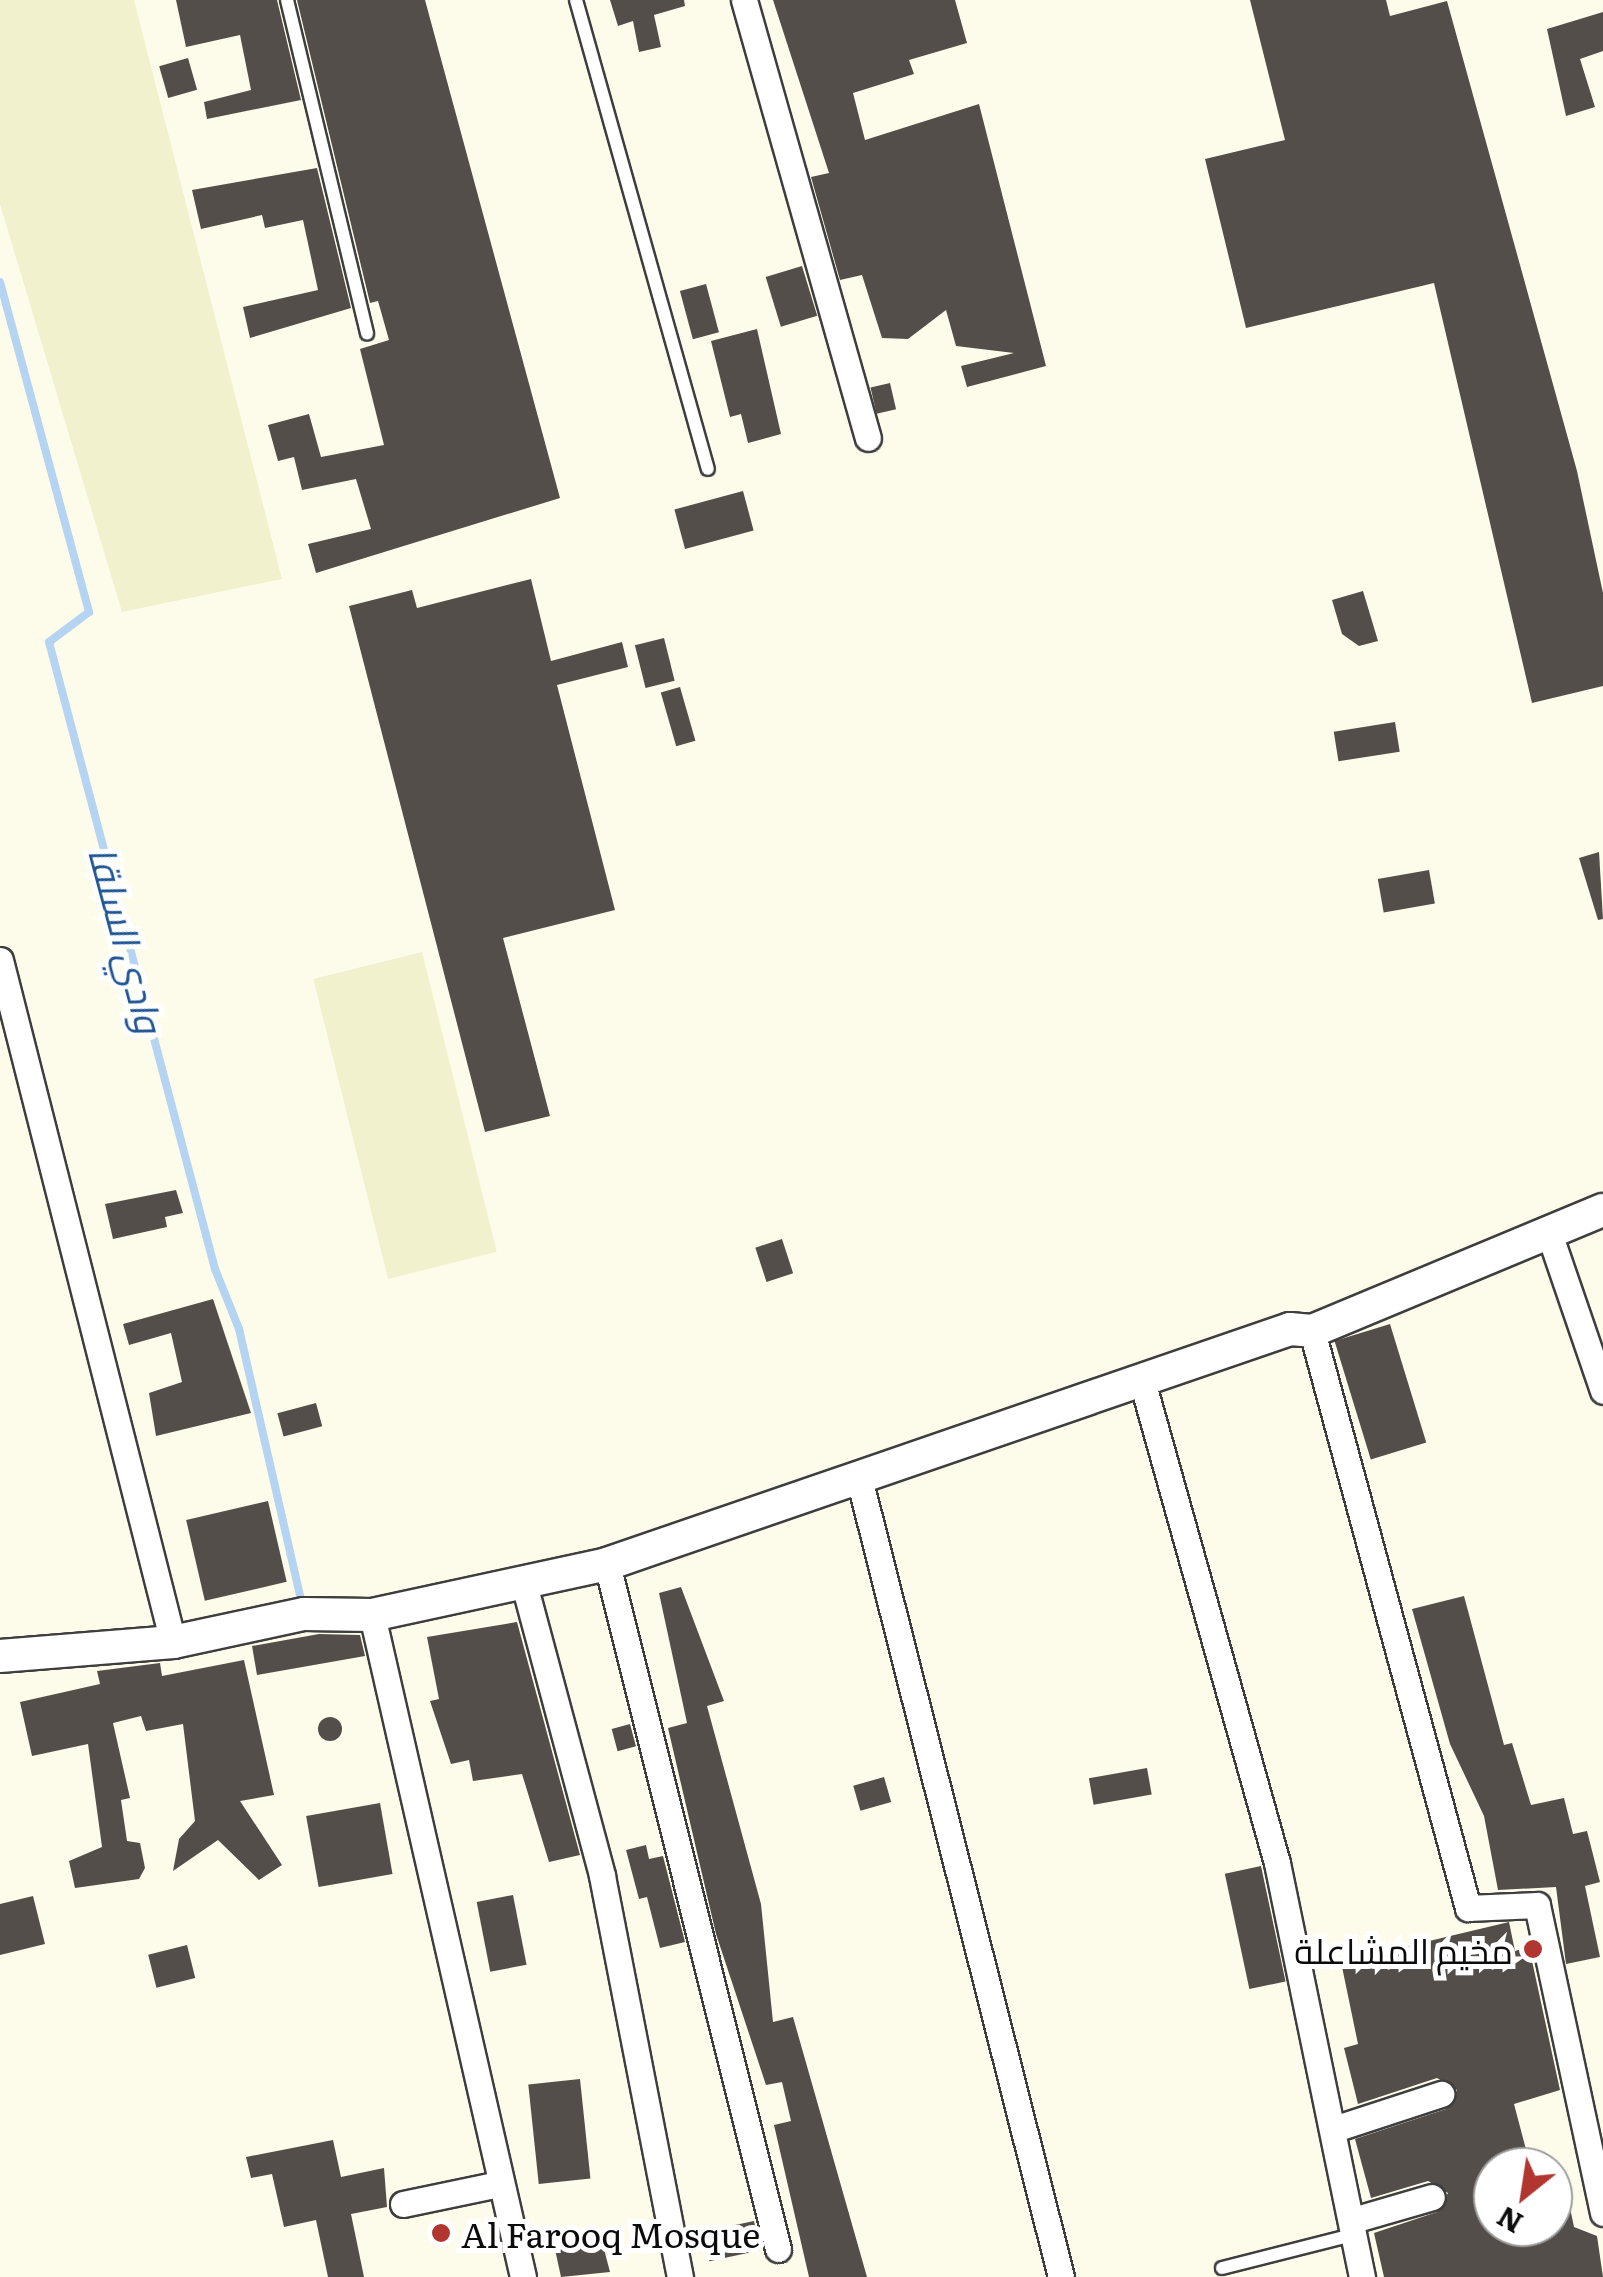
<!DOCTYPE html>
<html>
<head>
<meta charset="utf-8">
<style>
  body { margin:0 }
  #map { position:relative; width:1603px; height:2277px; overflow:hidden; background:#fdfceb; font-family:Literata,Cairo,serif }
  div>[style] { position:absolute }
  .farmland>* { inset:0; background:#f1f1ce; transform-origin:0 0 }
  .stream>* { height:8px; margin:-4px; padding:0 4px; transform-origin:4px; border-radius:4px; background:#b4d4f1 }
  .building>* { inset:0; background:#534e49; transform-origin:0 0 }
  .round { border-radius:50% }
  .roads { filter:drop-shadow(2px 0 #3e3e3e) drop-shadow(-2px 0 #3e3e3e) drop-shadow(0 2px #3e3e3e) drop-shadow(0 -2px #3e3e3e) }
  .service>* { height:12px; margin:-6px; padding:0 6px; transform-origin:6px; border-radius:6px; background:#fff }
  .minor>* { height:25px; margin:-12.5px; padding:0 12.5px; transform-origin:12.5px; border-radius:12.5px; background:#fff }
  .tertiary>* { height:32px; margin:-16px; padding:0 16px; transform-origin:16px; border-radius:16px; background:#fff }
  .dots>* { width:28px; height:28px; translate:-50% -50%; box-sizing:border-box; border:5px solid #fff; border-radius:50% }
  span { translate:-50% -50%; white-space:nowrap; text-align:center; line-height:1.15; -webkit-text-stroke:10px #fff; paint-order:stroke }
  .poi-label { font-size:35px; color:#0b0b0b }
  .right { translate:-100% -50%; text-align:right }
  .left { translate:0 -50%; text-align:left }
  .water-label { font-size:38px; color:#1f5593; font-style:italic }
  .north { position:absolute; left:1473px; top:2147px; width:100px; height:100px; box-sizing:border-box; background:#fff; border:2px solid #9d9d9d; border-radius:50%; rotate:210deg; font-size:28px; font-weight:700; line-height:40px; text-align:center; color:#0b0b0b }
  .north::after { content:''; display:block; margin:auto; width:35px; height:45px; background:#b0362f; clip-path:polygon(50% 0,100% 100%,50% 72%,0 100%) }
</style>
</head>
<body>
<div id="map">
  <div class="farmland">
    <div style="clip-path:polygon(0 0,134px 0,282px 579px,122px 612px,0 204px)"></div>
    <div style="left:422px;top:952px;width:309px;height:112px;rotate:76deg"></div>
  </div>
  <div class="stream">
    <div style="left:0;top:282px;width:342px;rotate:74.9deg"></div>
    <div style="left:89px;top:612px;width:50px;rotate:143.1deg"></div>
    <div style="left:49px;top:642px;width:649px;rotate:75.17deg"></div>
    <div style="left:215px;top:1269px;width:65px;rotate:68.2deg"></div>
    <div style="left:239px;top:1329px;width:286px;rotate:77.1deg"></div>
  </div>
  <div class="building">
    <div style="clip-path:polygon(176px 0,277px 0,301px 100px,207px 119px,204px 102px,251px 90px,240px 35px,186px 47px)"></div>
    <div style="clip-path:polygon(297px 0,425px 0,560px 498px,316px 573px,308px 544px,371px 529px,356px 479px,302px 490px,294px 457px,278px 461px,268px 425px,309px 414px,321px 457px,384px 445px,360px 349px,389px 340px,378px 301px,370px 303px)"></div>
    <div style="clip-path:polygon(610px 0,684px 0,685px 6px,654px 15px,661px 47px,639px 52px,633px 21px,618px 26px)"></div>
    <div style="clip-path:polygon(773px 0,955px 0,967px 43px,909px 60px,914px 74px,853px 93px,865px 140px,979px 104px,1046px 366px,967px 387px,961px 366px,1014px 353px,956px 346px,946px 310px,908px 339px,882px 338px,862px 275px,840px 280px,811px 177px,829px 173px)"></div>
    <div style="clip-path:polygon(1250px 0,1386px 0,1390px 16px,1447px 1px,1577px 471px,1603px 593px,1603px 686px,1532px 703px,1434px 283px,1246px 328px,1205px 159px,1285px 140px)"></div>
    <div style="clip-path:polygon(1603px 12px,1603px 51px,1580px 59px,1595px 107px,1566px 116px,1547px 29px)"></div>
    <div style="left:188px;top:58px;width:33px;height:30px;rotate:74deg"></div>
    <div style="clip-path:polygon(317px 168px,351px 308px,250px 338px,243px 307px,318px 290px,303px 220px,265px 228px,262px 215px,201px 229px,192px 190px)"></div>
    <div style="left:802px;top:266px;width:52px;height:38px;rotate:73deg"></div>
    <div style="left:706px;top:284px;width:50px;height:27px;rotate:75deg"></div>
    <div style="clip-path:polygon(757px 329px,781px 434px,748px 443px,741px 414px,730px 417px,711px 341px)"></div>
    <div style="left:890px;top:383px;width:27px;height:20px;rotate:77deg"></div>
    <div style="left:743px;top:491px;width:41px;height:71px;rotate:75deg"></div>
    <div style="clip-path:polygon(531px 579px,551px 661px,622px 642px,628px 667px,557px 685px,615px 910px,503px 938px,550px 1116px,485px 1132px,349px 606px,412px 590px,417px 608px)"></div>
    <div style="clip-path:polygon(1363px 591px,1378px 641px,1359px 646px,1342px 634px,1332px 600px)"></div>
    <div style="left:664px;top:638px;width:44px;height:30px;rotate:76deg"></div>
    <div style="left:680px;top:687px;width:56px;height:20px;rotate:74deg"></div>
    <div style="left:1395px;top:722px;width:30px;height:62px;rotate:81deg"></div>
    <div style="clip-path:polygon(1599px 852px,1603px 919px,1598px 920px,1579px 858px)"></div>
    <div style="left:1429px;top:870px;width:34px;height:52px;rotate:80deg"></div>
    <div style="clip-path:polygon(176px 1190px,183px 1213px,165px 1217px,167px 1227px,113px 1239px,105px 1204px)"></div>
    <div style="left:782px;top:1239px;width:36px;height:28px;rotate:72deg"></div>
    <div style="clip-path:polygon(213px 1299px,251px 1413px,156px 1436px,149px 1393px,182px 1382px,171px 1333px,129px 1345px,123px 1324px)"></div>
    <div style="left:1390px;top:1324px;width:124px;height:58px;rotate:73deg"></div>
    <div style="left:316px;top:1403px;width:24px;height:40px;rotate:75deg"></div>
    <div style="left:268px;top:1501px;width:83px;height:84px;rotate:77deg"></div>
    <div style="clip-path:polygon(681px 1587px,724px 1701px,707px 1706px,761px 1904px,773px 2022px,793px 2017px,867px 2277px,809px 2277px,774px 2125px,791px 2121px,782px 2082px,766px 2085px,716px 1934px,668px 1728px,687px 1723px,659px 1593px)"></div>
    <div style="clip-path:polygon(1464px 1596px,1504px 1745px,1512px 1743px,1531px 1805px,1564px 1798px,1573px 1834px,1587px 1831px,1600px 1882px,1585px 1886px,1600px 1957px,1566px 1964px,1556px 1887px,1498px 1890px,1484px 1816px,1450px 1744px,1412px 1609px)"></div>
    <div style="clip-path:polygon(517px 1622px,580px 1855px,549px 1862px,522px 1774px,473px 1781px,469px 1760px,451px 1764px,430px 1701px,439px 1699px,427px 1637px)"></div>
    <div style="clip-path:polygon(319px 1634px,360px 1635px,365px 1656px,257px 1675px,252px 1646px)"></div>
    <div style="clip-path:polygon(244px 1660px,274px 1795px,240px 1801px,282px 1865px,259px 1880px,218px 1840px,173px 1871px,179px 1839px,195px 1821px,183px 1724px,146px 1731px,141px 1716px,113px 1723px,130px 1798px,121px 1800px,127px 1841px,140px 1843px,145px 1868px,139px 1879px,75px 1888px,69px 1861px,102px 1847px,88px 1744px,32px 1756px,20px 1702px,100px 1684px,97px 1671px,160px 1663px,162px 1676px)"></div>
    <div class="round" style="left:318px;top:1717px;width:24px;height:24px"></div>
    <div style="left:630px;top:1724px;width:23px;height:19px;rotate:75deg"></div>
    <div style="left:1147px;top:1768px;width:27px;height:59px;rotate:80deg"></div>
    <div style="left:884px;top:1777px;width:26px;height:32px;rotate:74deg"></div>
    <div style="left:380px;top:1803px;width:72px;height:75px;rotate:80deg"></div>
    <div style="clip-path:polygon(646px 1845px,649px 1859px,663px 1856px,685px 1942px,660px 1948px,647px 1897px,639px 1899px,626px 1850px)"></div>
    <div style="left:1261px;top:1866px;width:118px;height:37px;rotate:78deg"></div>
    <div style="left:513px;top:1895px;width:71px;height:37px;rotate:79deg"></div>
    <div style="clip-path:polygon(33px 1896px,45px 1944px,0 1955px,0 1904px)"></div>
    <div style="clip-path:polygon(1509px 1922px,1515px 1951px,1529px 1947px,1560px 2090px,1514px 2104px,1528px 2157px,1493px 2167px,1493px 2227px,1553px 2227px,1553px 2175px,1563px 2174px,1574px 2227px,1597px 2236px,1603px 2277px,1384px 2277px,1374px 2233px,1437px 2212px,1448px 2193px,1428px 2181px,1371px 2198px,1355px 2139px,1446px 2109px,1457px 2090px,1437px 2078px,1358px 2104px,1344px 2048px,1358px 2044px,1341px 1962px)"></div>
    <div style="left:187px;top:1945px;width:34px;height:40px;rotate:76deg"></div>
    <div style="left:580px;top:2079px;width:100px;height:52px;rotate:84deg"></div>
    <div style="clip-path:polygon(333px 2140px,341px 2177px,384px 2168px,387px 2207px,351px 2214px,364px 2277px,328px 2277px,316px 2220px,284px 2227px,272px 2174px,251px 2178px,246px 2157px)"></div>
    <div style="left:754px;top:2221px;width:30px;height:52px;rotate:78deg"></div>
    <div style="clip-path:polygon(600px 2234px,610px 2272px,561px 2277px,554px 2245px)"></div>
  </div>
  <div class="roads">
    <div class="service">
      <div style="left:287px;top:0;width:343px;rotate:76.5deg"></div>
      <div style="left:576px;top:0;width:487px;rotate:74.3deg"></div>
      <div style="left:1222px;top:2268px;width:134px;rotate:-14.2deg"></div>
    </div>
    <div class="minor">
      <div style="left:744px;top:0;width:455px;rotate:74.2deg"></div>
      <div style="left:0;top:960px;width:704px;rotate:75.77deg"></div>
      <div style="left:1548px;top:1230px;width:170px;rotate:71.1deg"></div>
      <div style="left:1312px;top:1331px;width:598px;rotate:74.87deg"></div>
      <div style="left:1468px;top:1908px;width:69px;rotate:-2.5deg"></div>
      <div style="left:1537px;top:1905px;width:315px;rotate:77.9deg"></div>
      <div style="left:1142px;top:1381px;width:501px;rotate:74.35deg"></div>
      <div style="left:1277px;top:1863px;width:423px;rotate:78.4deg"></div>
      <div style="left:858px;top:1474px;width:828px;rotate:75.81deg"></div>
      <div style="left:607px;top:1564px;width:706px;rotate:75.98deg"></div>
      <div style="left:524px;top:1584px;width:302px;rotate:75deg"></div>
      <div style="left:602px;top:1876px;width:409px;rotate:79deg"></div>
      <div style="left:372px;top:1615px;width:679px;rotate:77.15deg"></div>
      <div style="left:1334px;top:2129px;width:113px;rotate:-18.1deg"></div>
      <div style="left:403px;top:2204px;width:98px;rotate:-11.8deg"></div>
      <div style="left:1353px;top:2220px;width:82px;rotate:-16.2deg"></div>
    </div>
    <div class="tertiary">
      <div style="left:0;top:1656px;width:174px;rotate:-4.6deg"></div>
      <div style="left:173px;top:1642px;width:134px;rotate:-12.1deg"></div>
      <div style="left:304px;top:1614px;width:68px;rotate:0.8deg"></div>
      <div style="left:372px;top:1615px;width:240px;rotate:-12.2deg"></div>
      <div style="left:607px;top:1564px;width:722px;rotate:-18.99deg"></div>
      <div style="left:1290px;top:1329px;width:22px;rotate:5deg"></div>
      <div style="left:1312px;top:1331px;width:315px;rotate:-22.6deg"></div>
    </div>
  </div>
  <div class="dots">
    <div style="left:1533px;top:1949px;background:#b0362f"></div>
    <div style="left:441px;top:2233px;background:#b0362f"></div>
  </div>
  <div class="poi-label">
    <span class="right" style="left:1513px;top:1949px">مخيم المشاعلة</span>
    <span class="left" style="left:461px;top:2233px">Al Farooq Mosque</span>
  </div>
  <div class="water-label">
    <span style="left:128px;top:939px;rotate:75deg">وادي السلقا</span>
  </div>
  <div class="north">N</div>
</div>
</body>
</html>
